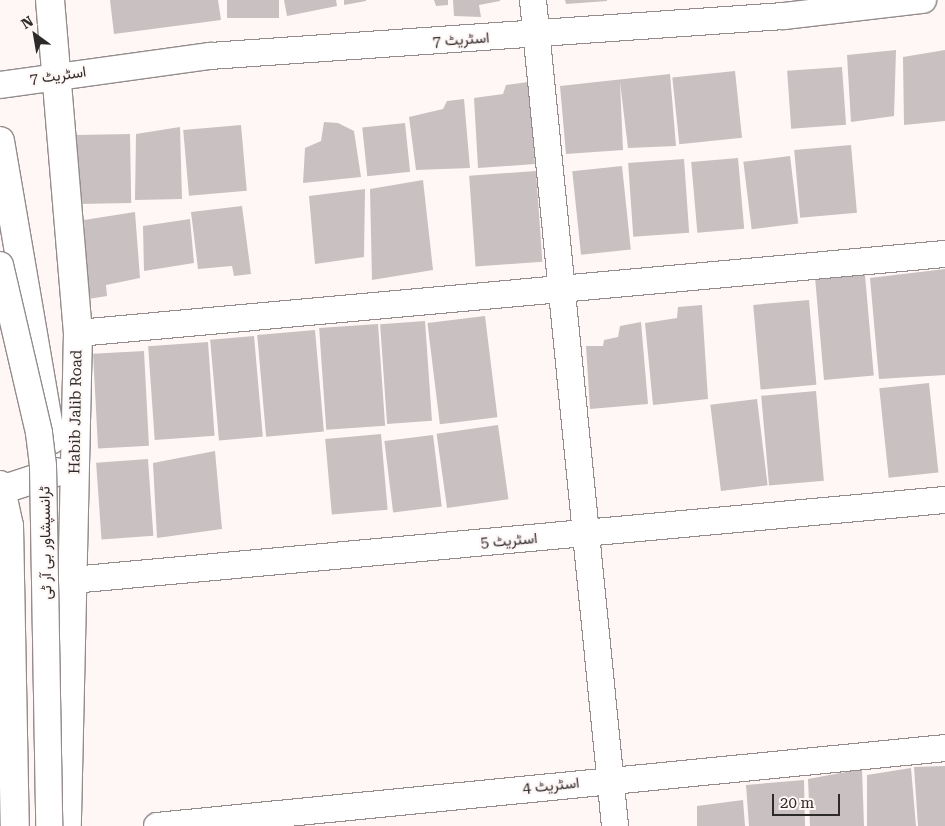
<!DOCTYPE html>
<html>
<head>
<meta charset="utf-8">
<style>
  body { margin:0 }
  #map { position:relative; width:945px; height:826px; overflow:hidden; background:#fff6f6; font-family:"Roboto Serif",Vazirmatn,serif }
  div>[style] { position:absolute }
  .building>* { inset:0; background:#c9c1c1; transform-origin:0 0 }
  .roads { filter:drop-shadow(1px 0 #948c8c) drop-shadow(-1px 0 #948c8c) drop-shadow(0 1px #948c8c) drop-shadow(0 -1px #948c8c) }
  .minor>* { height:26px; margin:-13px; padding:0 13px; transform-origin:13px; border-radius:13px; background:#fff }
  .major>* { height:28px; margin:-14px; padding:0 14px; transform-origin:14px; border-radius:14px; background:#fff }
  .bridges { filter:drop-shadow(1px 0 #948c8c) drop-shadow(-1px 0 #948c8c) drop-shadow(0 1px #948c8c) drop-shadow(0 -1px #948c8c) }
  .minor-bridge>* { height:26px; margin:-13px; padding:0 13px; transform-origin:13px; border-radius:13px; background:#fff }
  span { translate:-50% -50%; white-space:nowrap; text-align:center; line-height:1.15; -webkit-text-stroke:4px #fff6f6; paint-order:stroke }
  .street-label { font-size:15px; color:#2d2a2a }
  .north { position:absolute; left:10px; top:10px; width:50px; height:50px; -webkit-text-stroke:4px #fff6f6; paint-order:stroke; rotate:328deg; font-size:14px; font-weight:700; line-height:20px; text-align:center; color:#2d2a2a }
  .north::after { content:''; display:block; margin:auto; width:18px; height:22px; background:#2d2a2a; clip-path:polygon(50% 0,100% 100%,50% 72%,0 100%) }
  .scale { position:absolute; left:772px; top:794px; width:68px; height:22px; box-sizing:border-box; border:2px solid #2d2a2a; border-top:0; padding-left:6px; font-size:15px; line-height:18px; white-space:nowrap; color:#2d2a2a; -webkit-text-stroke:4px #fff6f6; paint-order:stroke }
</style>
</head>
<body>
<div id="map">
  <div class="building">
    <div style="clip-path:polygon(110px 0,218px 0,221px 20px,114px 34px)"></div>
    <div style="left:227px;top:0;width:52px;height:18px"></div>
    <div style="clip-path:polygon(284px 0,336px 0,337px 6px,287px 16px)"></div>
    <div style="clip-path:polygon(344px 0,366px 0,366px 1px,344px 5px)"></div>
    <div style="clip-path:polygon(434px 0,448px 0,448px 5px,436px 6px)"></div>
    <div style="clip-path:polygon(453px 0,500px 0,500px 1px,479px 5px,481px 17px,454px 16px)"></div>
    <div style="clip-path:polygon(565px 0,607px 0,607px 1px,566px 4px)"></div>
    <div style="clip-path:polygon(896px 50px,894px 116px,851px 122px,847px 55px)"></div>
    <div style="clip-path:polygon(945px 50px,945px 121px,904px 125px,903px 57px)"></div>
    <div style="left:842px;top:67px;width:58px;height:55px;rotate:86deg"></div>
    <div style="left:735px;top:71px;width:67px;height:63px;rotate:84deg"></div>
    <div style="clip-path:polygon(670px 74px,676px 146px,628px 148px,620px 82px,623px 150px,566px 154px,560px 86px)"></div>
    <div style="clip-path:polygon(528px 82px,535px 164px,478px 168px,474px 98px,503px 94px,506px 85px)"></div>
    <div style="clip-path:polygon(464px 99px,470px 168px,416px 170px,409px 117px,443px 109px,447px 101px)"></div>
    <div style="clip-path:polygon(324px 122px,338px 123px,354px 131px,361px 177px,303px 183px,305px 148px,321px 141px)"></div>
    <div style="left:405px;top:123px;width:49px;height:43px;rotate:84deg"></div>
    <div style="left:241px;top:125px;width:66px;height:58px;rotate:85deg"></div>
    <div style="clip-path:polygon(180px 127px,182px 199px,135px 200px,136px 134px)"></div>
    <div style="left:130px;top:134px;width:69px;height:54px;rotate:89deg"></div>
    <div style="left:851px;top:145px;width:68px;height:57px;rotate:85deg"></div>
    <div style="left:790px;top:156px;width:68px;height:47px;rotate:83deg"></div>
    <div style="left:738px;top:158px;width:71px;height:47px;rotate:85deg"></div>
    <div style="left:684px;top:159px;width:74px;height:56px;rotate:86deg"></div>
    <div style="left:622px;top:166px;width:84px;height:50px;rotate:84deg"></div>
    <div style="left:536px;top:171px;width:91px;height:67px;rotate:86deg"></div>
    <div style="clip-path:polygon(423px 180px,433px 270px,372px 280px,370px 189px)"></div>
    <div style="clip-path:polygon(365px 189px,364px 257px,315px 264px,309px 196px)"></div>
    <div style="clip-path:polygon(242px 206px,251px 274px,234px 276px,232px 266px,198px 269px,191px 212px)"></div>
    <div style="clip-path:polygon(135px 212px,140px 278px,106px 285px,107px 296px,88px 299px,84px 220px)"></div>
    <div style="clip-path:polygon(190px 219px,194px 263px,144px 271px,143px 226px)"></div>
    <div style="clip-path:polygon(945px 269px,945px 375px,879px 379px,870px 278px)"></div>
    <div style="left:865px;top:275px;width:101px;height:50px;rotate:85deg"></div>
    <div style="left:809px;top:300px;width:85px;height:56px;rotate:85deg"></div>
    <div style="clip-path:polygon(702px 305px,708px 399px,653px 405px,645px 323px,677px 318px,678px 307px)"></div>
    <div style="left:485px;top:316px;width:102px;height:58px;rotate:83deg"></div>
    <div style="left:425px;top:321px;width:100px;height:45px;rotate:86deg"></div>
    <div style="clip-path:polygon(641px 322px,648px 404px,590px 409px,586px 346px,603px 346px,604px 340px,618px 337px,620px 326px)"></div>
    <div style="left:378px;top:324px;width:102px;height:59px;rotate:86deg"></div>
    <div style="left:315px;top:330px;width:102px;height:58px;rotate:85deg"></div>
    <div style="left:254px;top:336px;width:101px;height:44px;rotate:85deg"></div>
    <div style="left:208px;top:342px;width:94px;height:60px;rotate:86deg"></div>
    <div style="left:144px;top:351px;width:95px;height:51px;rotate:87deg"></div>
    <div style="left:929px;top:383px;width:90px;height:50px;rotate:84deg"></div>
    <div style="left:816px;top:391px;width:90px;height:55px;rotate:85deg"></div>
    <div style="left:757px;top:399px;width:87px;height:47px;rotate:83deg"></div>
    <div style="left:498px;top:425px;width:75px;height:62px;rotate:82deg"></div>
    <div style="left:381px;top:434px;width:76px;height:56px;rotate:85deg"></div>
    <div style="left:433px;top:435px;width:72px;height:49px;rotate:83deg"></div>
    <div style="clip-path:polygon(215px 451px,222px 529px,157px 538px,153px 463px)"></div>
    <div style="left:148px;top:459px;width:77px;height:52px;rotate:86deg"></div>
    <div style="clip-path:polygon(945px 766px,945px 826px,918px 826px,914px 767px)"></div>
    <div style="clip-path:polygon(911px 768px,916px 826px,867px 826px,867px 775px)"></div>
    <div style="clip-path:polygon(862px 769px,864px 826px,810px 826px,808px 779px)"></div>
    <div style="clip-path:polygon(804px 780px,805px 826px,749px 826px,746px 785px)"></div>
    <div style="clip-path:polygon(743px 800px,745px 826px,697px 826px,697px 806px)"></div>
  </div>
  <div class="roads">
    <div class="minor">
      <div style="left:533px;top:0;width:830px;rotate:84.33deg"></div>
      <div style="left:0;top:85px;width:212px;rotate:-7.9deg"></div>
      <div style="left:210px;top:56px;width:575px;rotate:-3.99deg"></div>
      <div style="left:784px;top:16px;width:140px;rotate:-6.6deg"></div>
      <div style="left:78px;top:333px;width:871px;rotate:-5.21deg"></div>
      <div style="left:72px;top:580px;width:877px;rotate:-5.24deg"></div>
      <div style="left:157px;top:826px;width:792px;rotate:-5.65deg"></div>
    </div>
    <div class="major">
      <div style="left:50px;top:0;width:334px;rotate:85.2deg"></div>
      <div style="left:78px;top:333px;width:493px;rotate:91.3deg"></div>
      <div style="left:0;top:141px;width:303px;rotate:80.3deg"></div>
      <div style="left:0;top:485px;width:42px;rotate:77.6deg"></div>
      <div style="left:9px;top:526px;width:300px;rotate:88.9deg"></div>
      <div style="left:1px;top:490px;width:58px;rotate:-18.1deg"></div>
    </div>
  </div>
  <div class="bridges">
    <div class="minor-bridge">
      <div style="left:0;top:265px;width:172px;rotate:76.9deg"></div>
      <div style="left:39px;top:433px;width:33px;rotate:83deg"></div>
      <div style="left:43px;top:466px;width:360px;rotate:89deg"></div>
    </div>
  </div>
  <div class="street-label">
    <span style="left:461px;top:40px;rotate:-4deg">اسٹریٹ 7</span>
    <span style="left:58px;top:76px;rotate:-8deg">اسٹریٹ 7</span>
    <span style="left:76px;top:412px;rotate:-89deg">Habib Jalib Road</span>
    <span style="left:509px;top:541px;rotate:-5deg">اسٹریٹ 5</span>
    <span style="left:46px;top:543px;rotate:-91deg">ٹرانسپشاور بی آر ٹی</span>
    <span style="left:551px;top:786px;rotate:-6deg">اسٹریٹ 4</span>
  </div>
  <div class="north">N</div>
  <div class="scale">20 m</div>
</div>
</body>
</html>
